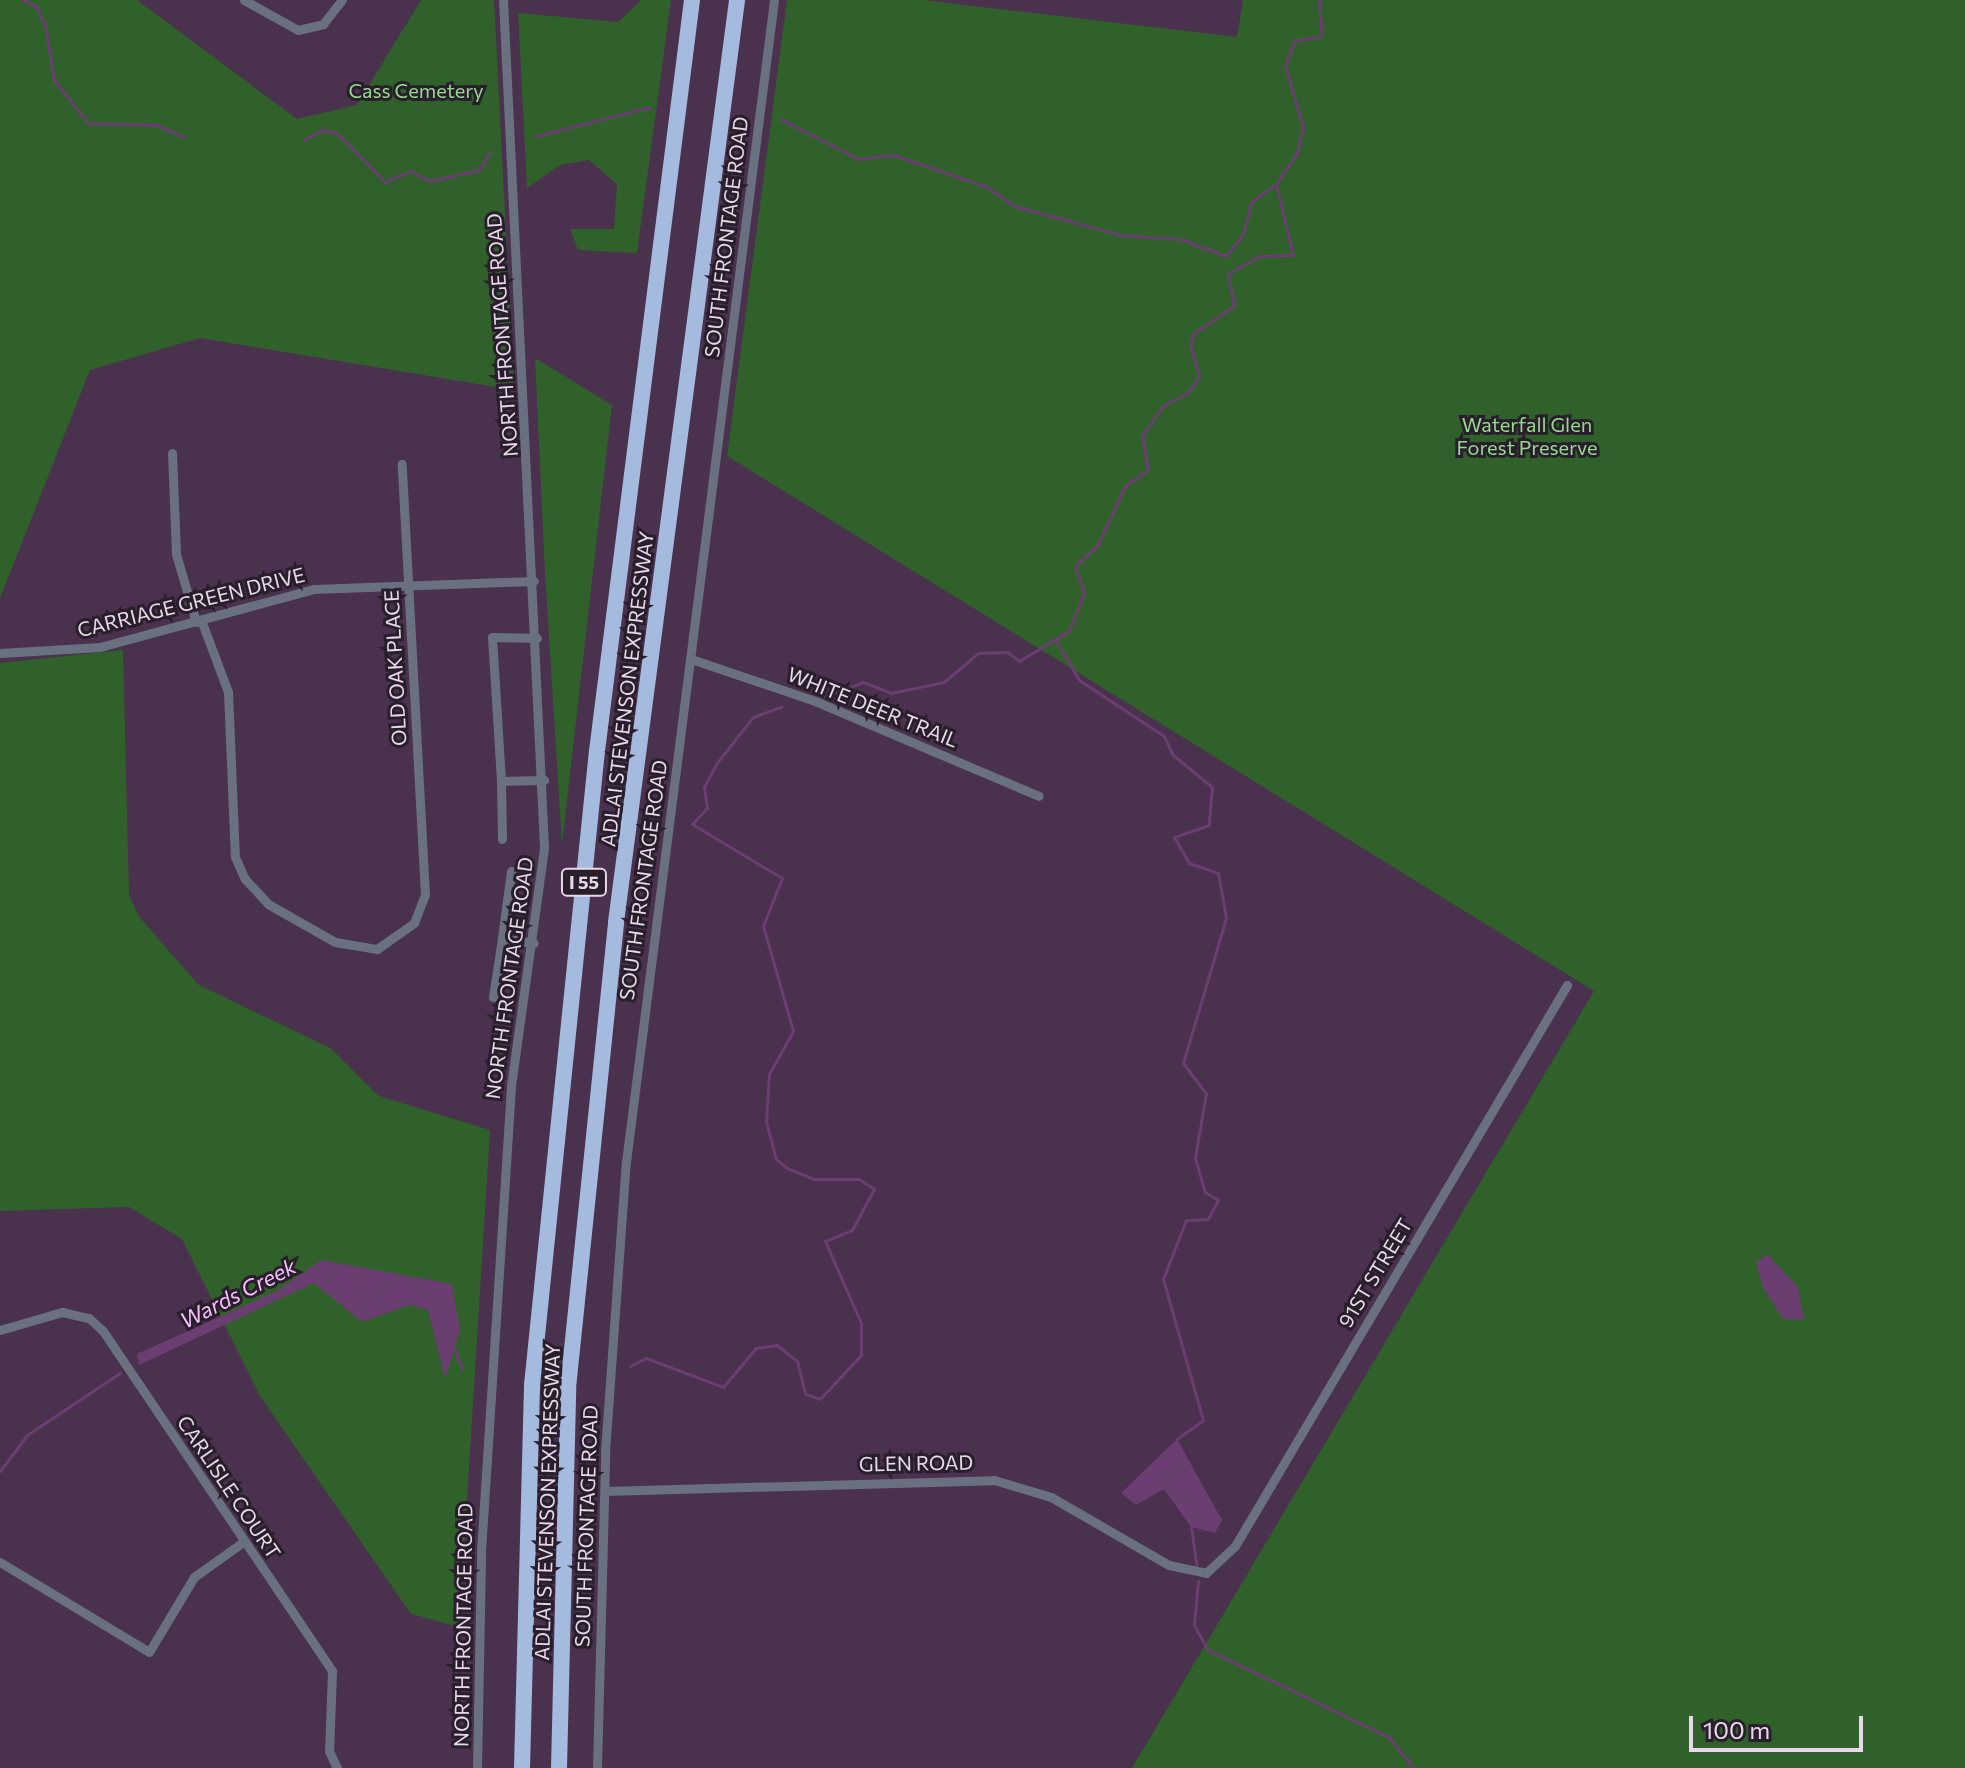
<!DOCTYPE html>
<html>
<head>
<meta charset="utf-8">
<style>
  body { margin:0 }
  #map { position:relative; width:1965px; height:1768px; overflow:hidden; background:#4a314d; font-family:Commissioner,sans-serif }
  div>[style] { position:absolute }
  .green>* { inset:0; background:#30612b }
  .water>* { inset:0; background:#6b3e72 }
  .stream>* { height:3px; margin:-1.5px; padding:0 1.5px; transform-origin:1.5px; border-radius:1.5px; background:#6b3e72 }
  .street>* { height:9px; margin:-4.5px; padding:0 4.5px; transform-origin:4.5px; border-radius:4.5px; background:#697181 }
  .highway>* { height:16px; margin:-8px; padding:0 8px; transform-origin:8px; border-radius:8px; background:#a5badf }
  span { translate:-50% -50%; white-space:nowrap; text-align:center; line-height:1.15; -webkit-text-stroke:6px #291e2b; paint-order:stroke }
  .shield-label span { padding:2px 6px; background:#291e2b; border:2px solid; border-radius:6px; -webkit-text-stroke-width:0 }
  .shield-label { font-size:18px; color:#e8d8ea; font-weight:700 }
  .park-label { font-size:20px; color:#94db8d }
  .street-label { font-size:20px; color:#e8d8ea }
  .water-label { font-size:22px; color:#f5befd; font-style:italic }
  .scale { position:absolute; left:1689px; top:1716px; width:174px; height:36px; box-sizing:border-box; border:4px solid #e8d8ea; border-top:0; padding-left:10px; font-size:24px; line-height:28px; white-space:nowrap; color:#e8d8ea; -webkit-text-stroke:6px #291e2b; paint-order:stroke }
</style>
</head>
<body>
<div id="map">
  <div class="green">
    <div style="clip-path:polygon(0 0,137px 0,297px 119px,357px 105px,421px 0,494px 0,514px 390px,200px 338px,90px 370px,0 598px)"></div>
    <div style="clip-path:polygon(641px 0,671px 0,637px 253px,578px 250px,570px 229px,614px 229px,617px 184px,589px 160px,560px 165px,527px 188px,518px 13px,618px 22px)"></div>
    <div style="clip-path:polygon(787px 0,923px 0,1237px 37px,1243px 0,1965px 0,1965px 1768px,1132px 1768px,1594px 991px,727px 456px)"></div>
    <div style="clip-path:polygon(535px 358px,612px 405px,562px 844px,545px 573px)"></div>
    <div style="clip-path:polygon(123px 650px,129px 895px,140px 918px,199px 985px,330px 1048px,379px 1096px,490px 1130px,459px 1627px,411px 1614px,260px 1396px,182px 1239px,129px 1207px,0 1211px,0 663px)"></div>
  </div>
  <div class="water">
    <div style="clip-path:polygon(1767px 1254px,1798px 1287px,1804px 1320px,1783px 1319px,1763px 1288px,1756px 1263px)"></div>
    <div style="clip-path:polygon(321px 1260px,452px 1284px,460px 1330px,445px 1379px,428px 1310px,409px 1305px,362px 1322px,314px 1283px,139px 1365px,137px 1354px,277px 1291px)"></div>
    <div style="clip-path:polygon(1177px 1439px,1222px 1520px,1215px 1533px,1191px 1527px,1164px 1489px,1136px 1505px,1121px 1493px)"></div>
  </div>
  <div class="stream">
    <div style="left:23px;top:0;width:14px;rotate:25deg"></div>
    <div style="left:36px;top:6px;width:21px;rotate:65deg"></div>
    <div style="left:45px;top:25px;width:56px;rotate:80.7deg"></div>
    <div style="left:54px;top:80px;width:55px;rotate:51.7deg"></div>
    <div style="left:88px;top:123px;width:68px;rotate:1.7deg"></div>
    <div style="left:156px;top:125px;width:30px;rotate:23deg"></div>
    <div style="left:780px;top:119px;width:89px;rotate:26.9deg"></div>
    <div style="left:859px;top:159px;width:35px;rotate:-7deg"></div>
    <div style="left:894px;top:155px;width:98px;rotate:19deg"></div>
    <div style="left:987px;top:187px;width:33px;rotate:35deg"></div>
    <div style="left:1014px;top:206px;width:111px;rotate:15.2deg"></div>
    <div style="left:1121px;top:235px;width:59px;rotate:3.9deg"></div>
    <div style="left:1180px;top:239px;width:49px;rotate:20.3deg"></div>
    <div style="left:1226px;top:256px;width:28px;rotate:-52deg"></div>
    <div style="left:1243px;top:234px;width:34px;rotate:-75deg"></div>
    <div style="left:1252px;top:201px;width:29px;rotate:-35deg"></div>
    <div style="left:1276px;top:184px;width:37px;rotate:-56deg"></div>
    <div style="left:1297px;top:153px;width:27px;rotate:-77deg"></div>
    <div style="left:1303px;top:127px;width:64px;rotate:-106.4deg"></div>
    <div style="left:1285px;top:66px;width:27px;rotate:-70deg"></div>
    <div style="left:1294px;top:41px;width:28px;rotate:-10deg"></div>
    <div style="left:1322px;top:36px;width:36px;rotate:-95deg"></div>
    <div style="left:536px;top:136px;width:118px;rotate:-14.3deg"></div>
    <div style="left:304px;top:140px;width:21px;rotate:-28deg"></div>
    <div style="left:323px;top:130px;width:14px;rotate:12deg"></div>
    <div style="left:337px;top:133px;width:69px;rotate:45.6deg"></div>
    <div style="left:385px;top:182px;width:27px;rotate:-24deg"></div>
    <div style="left:410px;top:171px;width:21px;rotate:28deg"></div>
    <div style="left:429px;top:181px;width:51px;rotate:-12.4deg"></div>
    <div style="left:479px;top:170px;width:21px;rotate:-59deg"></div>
    <div style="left:1057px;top:642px;width:44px;rotate:59.9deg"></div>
    <div style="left:1079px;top:680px;width:102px;rotate:33.4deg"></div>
    <div style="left:1164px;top:736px;width:21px;rotate:65deg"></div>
    <div style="left:1173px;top:755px;width:50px;rotate:39.4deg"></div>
    <div style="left:1212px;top:787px;width:38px;rotate:95deg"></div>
    <div style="left:1209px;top:825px;width:37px;rotate:161deg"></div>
    <div style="left:1174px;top:837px;width:30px;rotate:60deg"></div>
    <div style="left:1189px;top:863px;width:31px;rotate:19deg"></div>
    <div style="left:1218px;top:873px;width:46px;rotate:79.9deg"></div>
    <div style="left:1226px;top:918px;width:151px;rotate:106.5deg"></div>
    <div style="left:1183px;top:1063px;width:38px;rotate:53deg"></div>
    <div style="left:1206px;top:1093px;width:66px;rotate:99.6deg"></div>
    <div style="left:1195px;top:1158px;width:35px;rotate:74deg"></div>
    <div style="left:1205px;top:1192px;width:15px;rotate:32deg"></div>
    <div style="left:1218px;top:1200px;width:21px;rotate:118deg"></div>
    <div style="left:1208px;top:1219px;width:22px;rotate:177deg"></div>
    <div style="left:1186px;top:1220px;width:63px;rotate:111.3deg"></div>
    <div style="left:1163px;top:1279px;width:147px;rotate:74.2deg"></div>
    <div style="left:1203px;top:1420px;width:32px;rotate:144deg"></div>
    <div style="left:833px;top:694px;width:32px;rotate:-22deg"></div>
    <div style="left:863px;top:682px;width:30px;rotate:21deg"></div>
    <div style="left:891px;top:693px;width:54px;rotate:-11.7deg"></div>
    <div style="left:944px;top:682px;width:45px;rotate:-40.5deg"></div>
    <div style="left:978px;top:653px;width:29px;rotate:-2deg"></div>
    <div style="left:1007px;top:652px;width:15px;rotate:37deg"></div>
    <div style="left:1019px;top:661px;width:58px;rotate:-31deg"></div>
    <div style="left:1069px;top:631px;width:41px;rotate:-68.5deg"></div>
    <div style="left:1084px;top:593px;width:28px;rotate:-108deg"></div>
    <div style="left:1075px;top:566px;width:30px;rotate:-42deg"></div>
    <div style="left:1097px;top:546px;width:66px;rotate:-65deg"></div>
    <div style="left:1125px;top:486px;width:28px;rotate:-35deg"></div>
    <div style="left:1148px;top:470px;width:35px;rotate:-100deg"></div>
    <div style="left:1142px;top:436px;width:38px;rotate:-55deg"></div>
    <div style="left:1164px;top:405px;width:27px;rotate:-27deg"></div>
    <div style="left:1188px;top:393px;width:20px;rotate:-57deg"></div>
    <div style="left:1199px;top:376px;width:32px;rotate:-106deg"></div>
    <div style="left:1190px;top:345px;width:13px;rotate:-72deg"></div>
    <div style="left:1194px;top:333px;width:48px;rotate:-34deg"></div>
    <div style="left:1234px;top:306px;width:33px;rotate:-101deg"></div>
    <div style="left:1228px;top:274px;width:36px;rotate:-30deg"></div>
    <div style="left:1259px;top:256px;width:34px;rotate:-2deg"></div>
    <div style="left:1293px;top:255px;width:73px;rotate:-103.5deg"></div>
    <div style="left:453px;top:1345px;width:26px;rotate:69deg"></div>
    <div style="left:630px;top:1366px;width:18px;rotate:-27deg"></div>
    <div style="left:646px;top:1358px;width:82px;rotate:20.6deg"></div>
    <div style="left:723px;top:1387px;width:51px;rotate:-49.8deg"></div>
    <div style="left:756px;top:1348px;width:21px;rotate:-8deg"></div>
    <div style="left:777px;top:1345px;width:26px;rotate:39deg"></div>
    <div style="left:797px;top:1361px;width:34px;rotate:76deg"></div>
    <div style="left:805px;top:1394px;width:16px;rotate:18deg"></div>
    <div style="left:820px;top:1399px;width:60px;rotate:-47deg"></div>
    <div style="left:861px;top:1355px;width:32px;rotate:-90deg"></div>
    <div style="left:861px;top:1323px;width:90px;rotate:-113.7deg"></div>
    <div style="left:825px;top:1241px;width:29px;rotate:-22deg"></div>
    <div style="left:852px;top:1230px;width:47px;rotate:-61.8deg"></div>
    <div style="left:874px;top:1189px;width:18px;rotate:-146deg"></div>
    <div style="left:859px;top:1179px;width:45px;rotate:180deg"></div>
    <div style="left:814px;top:1179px;width:29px;rotate:-158deg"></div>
    <div style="left:787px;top:1168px;width:14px;rotate:-141deg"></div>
    <div style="left:776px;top:1159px;width:38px;rotate:-105deg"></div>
    <div style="left:766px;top:1122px;width:48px;rotate:-86.4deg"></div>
    <div style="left:769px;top:1074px;width:49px;rotate:-60.8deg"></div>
    <div style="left:793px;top:1031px;width:109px;rotate:-105.9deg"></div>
    <div style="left:763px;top:926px;width:52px;rotate:-68.4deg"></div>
    <div style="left:782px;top:878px;width:105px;rotate:-149deg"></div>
    <div style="left:692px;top:824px;width:22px;rotate:-47deg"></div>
    <div style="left:707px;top:808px;width:21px;rotate:-98deg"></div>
    <div style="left:704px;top:787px;width:26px;rotate:-62deg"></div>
    <div style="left:716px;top:764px;width:60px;rotate:-51.8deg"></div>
    <div style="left:753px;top:717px;width:30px;rotate:-20deg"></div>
    <div style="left:0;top:1471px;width:45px;rotate:-53.1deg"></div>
    <div style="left:27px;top:1435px;width:112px;rotate:-33.7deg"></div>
    <div style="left:1191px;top:1527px;width:42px;rotate:81.9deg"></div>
    <div style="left:1198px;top:1581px;width:44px;rotate:95.2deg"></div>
    <div style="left:1194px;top:1625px;width:29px;rotate:61deg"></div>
    <div style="left:1208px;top:1650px;width:201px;rotate:25.7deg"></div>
    <div style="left:1389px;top:1737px;width:39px;rotate:52deg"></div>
  </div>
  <div class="street">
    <div style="left:244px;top:0;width:62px;rotate:29.1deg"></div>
    <div style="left:298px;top:30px;width:26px;rotate:-13deg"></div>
    <div style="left:323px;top:24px;width:31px;rotate:-52deg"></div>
    <div style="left:172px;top:453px;width:101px;rotate:87.7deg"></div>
    <div style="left:176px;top:554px;width:71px;rotate:73.6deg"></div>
    <div style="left:201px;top:620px;width:77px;rotate:69.4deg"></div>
    <div style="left:228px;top:692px;width:165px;rotate:87.6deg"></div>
    <div style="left:235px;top:857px;width:24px;rotate:66deg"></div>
    <div style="left:245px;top:879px;width:34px;rotate:47deg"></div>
    <div style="left:268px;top:904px;width:77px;rotate:29.6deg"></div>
    <div style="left:335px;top:942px;width:43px;rotate:9.5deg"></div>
    <div style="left:377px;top:949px;width:45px;rotate:-35.1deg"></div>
    <div style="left:414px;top:923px;width:30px;rotate:-69deg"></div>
    <div style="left:425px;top:895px;width:432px;rotate:-93.1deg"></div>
    <div style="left:537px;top:638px;width:45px;rotate:-178.7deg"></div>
    <div style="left:492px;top:637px;width:144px;rotate:86.4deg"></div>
    <div style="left:501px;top:781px;width:43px;rotate:-1.3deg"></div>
    <div style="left:0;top:653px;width:100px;rotate:-3.4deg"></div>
    <div style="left:100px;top:647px;width:222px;rotate:-15.2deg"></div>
    <div style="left:314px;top:589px;width:220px;rotate:-2.1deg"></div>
    <div style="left:691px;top:659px;width:131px;rotate:18.7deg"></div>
    <div style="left:815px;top:701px;width:243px;rotate:23deg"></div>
    <div style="left:501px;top:781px;width:58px;rotate:89deg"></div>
    <div style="left:511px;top:871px;width:68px;rotate:97.7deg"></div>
    <div style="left:502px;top:938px;width:32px;rotate:9deg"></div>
    <div style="left:493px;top:997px;width:60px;rotate:-81.3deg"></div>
    <div style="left:0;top:1330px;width:65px;rotate:-16.2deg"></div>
    <div style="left:62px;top:1312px;width:28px;rotate:13deg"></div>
    <div style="left:89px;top:1318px;width:19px;rotate:43deg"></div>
    <div style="left:103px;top:1331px;width:410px;rotate:56deg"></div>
    <div style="left:332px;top:1671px;width:80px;rotate:92.1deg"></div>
    <div style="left:329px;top:1751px;width:19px;rotate:65deg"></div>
    <div style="left:605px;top:1491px;width:389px;rotate:-1.6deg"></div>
    <div style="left:994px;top:1480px;width:59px;rotate:16.6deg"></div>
    <div style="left:1051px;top:1497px;width:136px;rotate:30deg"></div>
    <div style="left:1169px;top:1565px;width:38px;rotate:12deg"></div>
    <div style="left:1206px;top:1573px;width:40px;rotate:-43deg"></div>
    <div style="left:1235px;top:1546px;width:652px;rotate:-59.38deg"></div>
    <div style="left:0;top:1562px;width:174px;rotate:31.1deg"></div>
    <div style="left:149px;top:1652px;width:87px;rotate:-59deg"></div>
    <div style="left:194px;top:1577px;width:60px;rotate:-35.5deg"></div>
    <div style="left:477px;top:1768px;width:217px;rotate:-88.9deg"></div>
    <div style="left:481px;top:1551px;width:466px;rotate:-86.3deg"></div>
    <div style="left:511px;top:1086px;width:241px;rotate:-82.1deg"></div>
    <div style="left:544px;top:847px;width:848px;rotate:-92.77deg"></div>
    <div style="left:597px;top:1768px;width:316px;rotate:-88.5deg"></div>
    <div style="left:605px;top:1452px;width:291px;rotate:-85.9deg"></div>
    <div style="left:626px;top:1162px;width:1171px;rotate:-82.74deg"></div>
  </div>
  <div class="highway">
    <div style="left:522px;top:1768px;width:383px;rotate:-88.5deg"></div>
    <div style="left:532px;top:1385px;width:637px;rotate:-84.15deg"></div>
    <div style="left:597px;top:751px;width:757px;rotate:-82.79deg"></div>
    <div style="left:559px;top:1768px;width:380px;rotate:-88.6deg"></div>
    <div style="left:568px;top:1388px;width:468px;rotate:-84.1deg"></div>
    <div style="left:616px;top:922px;width:930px;rotate:-82.52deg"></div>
  </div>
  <div class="shield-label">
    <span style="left:584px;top:882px">I 55</span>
  </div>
  <div class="park-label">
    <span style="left:416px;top:90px">Cass Cemetery</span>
    <span style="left:1527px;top:436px">Waterfall Glen<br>Forest Preserve</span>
  </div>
  <div class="street-label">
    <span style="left:726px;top:237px;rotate:-83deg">SOUTH FRONTAGE ROAD</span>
    <span style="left:502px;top:335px;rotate:-94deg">NORTH FRONTAGE ROAD</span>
    <span style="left:191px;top:602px;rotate:-14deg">CARRIAGE GREEN DRIVE</span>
    <span style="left:395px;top:668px;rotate:-93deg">OLD OAK PLACE</span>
    <span style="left:627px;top:689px;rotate:-83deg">ADLAI STEVENSON EXPRESSWAY</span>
    <span style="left:873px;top:707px;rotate:22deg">WHITE DEER TRAIL</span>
    <span style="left:643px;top:880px;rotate:-82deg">SOUTH FRONTAGE ROAD</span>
    <span style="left:509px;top:978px;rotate:-82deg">NORTH FRONTAGE ROAD</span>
    <span style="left:1375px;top:1273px;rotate:-59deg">91ST STREET</span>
    <span style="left:916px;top:1463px;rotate:-1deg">GLEN ROAD</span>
    <span style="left:229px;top:1487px;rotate:56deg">CARLISLE COURT</span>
    <span style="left:547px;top:1502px;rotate:-88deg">ADLAI STEVENSON EXPRESSWAY</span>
    <span style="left:586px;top:1526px;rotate:-88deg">SOUTH FRONTAGE ROAD</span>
    <span style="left:463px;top:1625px;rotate:-89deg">NORTH FRONTAGE ROAD</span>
  </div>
  <div class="water-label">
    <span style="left:238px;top:1293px;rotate:-27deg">Wards Creek</span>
  </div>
  <div class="scale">100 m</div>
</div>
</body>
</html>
